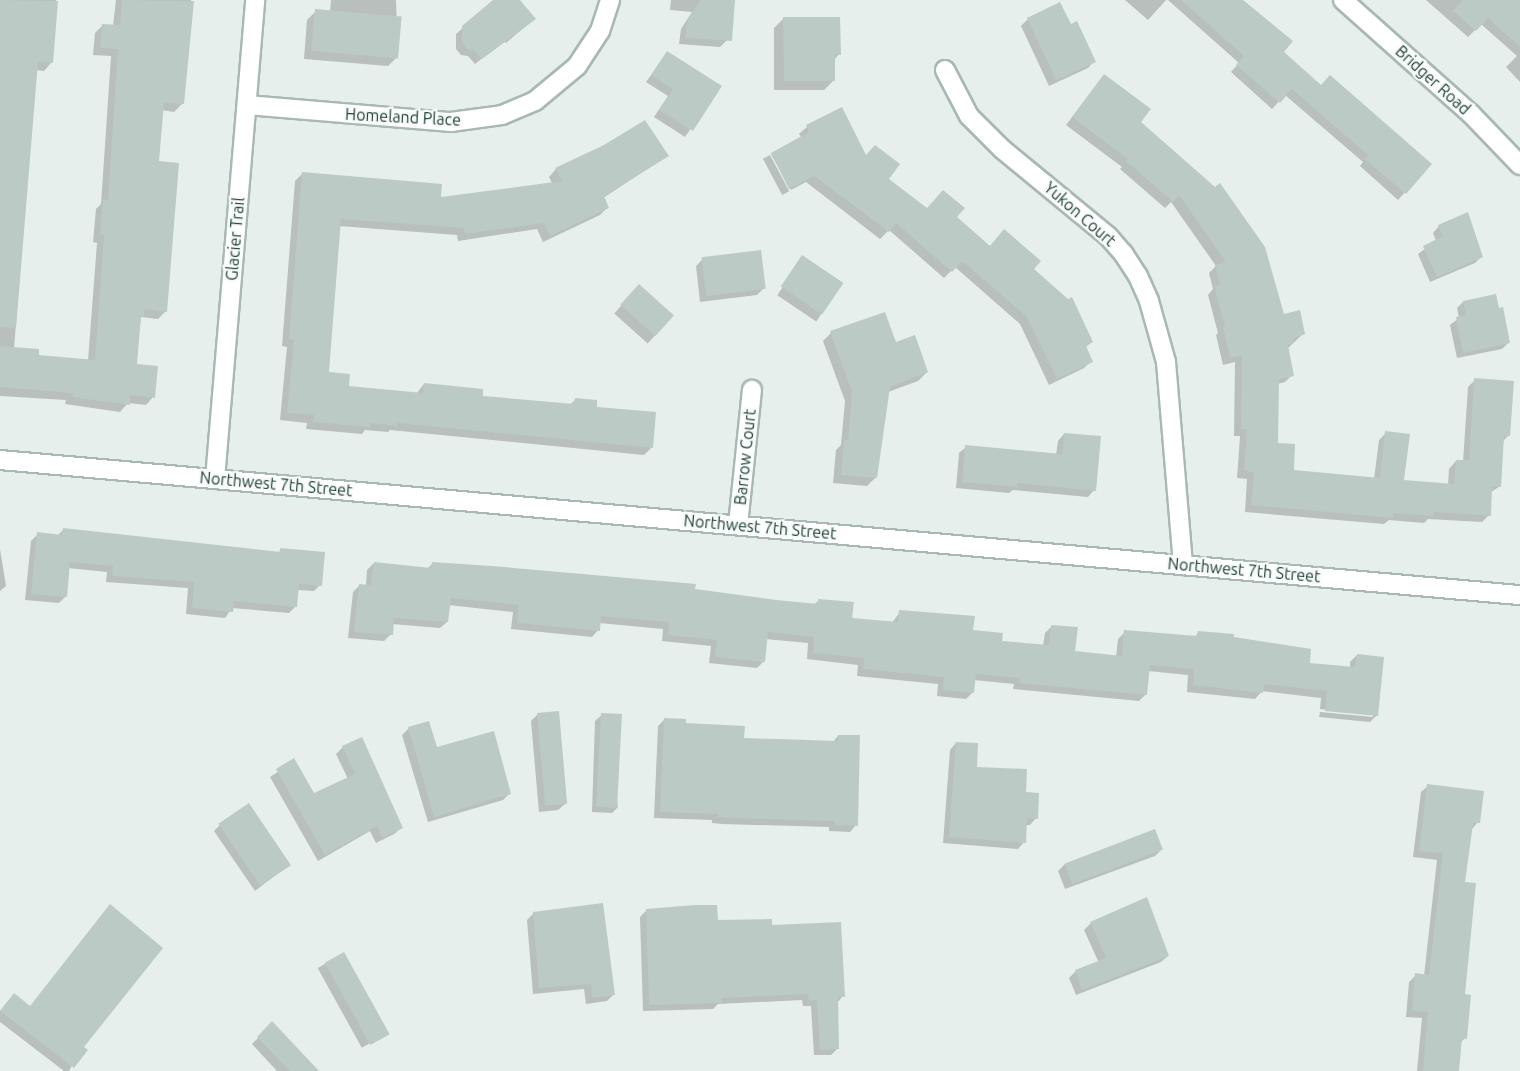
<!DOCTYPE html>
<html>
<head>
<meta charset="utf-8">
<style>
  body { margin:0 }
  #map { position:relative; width:1520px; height:1071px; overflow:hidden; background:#e6efeb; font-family:Ubuntu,sans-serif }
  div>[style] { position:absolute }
  .shadow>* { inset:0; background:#0003; transform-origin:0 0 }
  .building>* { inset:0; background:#bbcac4; transform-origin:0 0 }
  .roads { filter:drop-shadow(2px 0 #a8b8b2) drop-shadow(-2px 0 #a8b8b2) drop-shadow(0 2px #a8b8b2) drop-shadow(0 -2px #a8b8b2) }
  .minor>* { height:18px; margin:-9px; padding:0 9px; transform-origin:9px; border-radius:9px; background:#fff }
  span { translate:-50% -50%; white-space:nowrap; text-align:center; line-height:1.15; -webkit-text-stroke:4.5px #f7fbf9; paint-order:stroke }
  .street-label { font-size:16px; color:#24423a }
</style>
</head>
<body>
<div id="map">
  <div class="shadow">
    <div style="clip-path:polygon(0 0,56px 0,51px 63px,44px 71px,36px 70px,14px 349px,37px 357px,88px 361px,97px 243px,93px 242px,96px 209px,101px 204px,111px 56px,93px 55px,95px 33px,103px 25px,113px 26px,116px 0,191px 0,182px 104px,174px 112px,162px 110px,157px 162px,166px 311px,158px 319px,141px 317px,135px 366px,153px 397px,146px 405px,128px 403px,120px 412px,65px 404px,66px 400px,0 396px)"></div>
    <div style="clip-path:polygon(331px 0,396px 0,398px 56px,388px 66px,304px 59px,307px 20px,316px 11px,330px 12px)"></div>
    <div style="clip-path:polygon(495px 0,519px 0,534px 19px,506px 43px,504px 41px,475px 64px,468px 56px,461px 55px,456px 49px,456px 34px)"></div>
    <div style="clip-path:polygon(671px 0,734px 0,727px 40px,720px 47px,679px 44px,681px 29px,692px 12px,670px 10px)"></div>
    <div style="clip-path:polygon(1125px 0,1166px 0,1148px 20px)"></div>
    <div style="clip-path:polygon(1168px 0,1242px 0,1282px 52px,1321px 87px,1430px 164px,1398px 200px,1360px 166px,1363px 162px,1285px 95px,1272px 109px,1231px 72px,1239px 63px)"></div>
    <div style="clip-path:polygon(1426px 0,1520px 0,1520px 82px,1506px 67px,1517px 56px,1481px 24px,1468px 37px)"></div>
    <div style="clip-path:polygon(784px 18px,839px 54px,834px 60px,834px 80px,824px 90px,774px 90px,774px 28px)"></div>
    <div style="clip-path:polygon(1028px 19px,1094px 61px,1088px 68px,1049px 86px,1021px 26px)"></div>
    <div style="clip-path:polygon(667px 53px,720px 86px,685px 137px,654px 117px,668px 96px,646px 82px)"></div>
    <div style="clip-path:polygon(1104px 76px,1283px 315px,1304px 333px,1287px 349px,1292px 375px,1285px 382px,1277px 384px,1276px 444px,1292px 472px,1374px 479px,1379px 440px,1386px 433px,1403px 481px,1448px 485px,1449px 469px,1456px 461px,1463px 462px,1468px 387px,1475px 380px,1508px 436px,1502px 442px,1500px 486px,1490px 493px,1489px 515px,1482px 522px,1428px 519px,1424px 523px,1389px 520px,1384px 524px,1245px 512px,1247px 479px,1237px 478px,1240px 436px,1234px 436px,1235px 362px,1223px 365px,1216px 335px,1218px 333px,1208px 295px,1213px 289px,1209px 273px,1216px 266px,1171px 202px,1165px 208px,1120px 169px,1122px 167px,1066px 125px)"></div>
    <div style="clip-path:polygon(841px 109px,865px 157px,887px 179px,927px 210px,955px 217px,989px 247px,1032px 269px,1092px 341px,1085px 348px,1091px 361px,1084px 368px,1049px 385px,1020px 324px,955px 267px,944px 278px,889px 230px,880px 239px,806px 182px,791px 190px,771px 154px,802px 138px,799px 134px,807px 127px)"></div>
    <div style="left:770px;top:155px;width:41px;height:8px;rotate:62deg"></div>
    <div style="clip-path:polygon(667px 156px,603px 198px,608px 207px,600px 215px,543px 242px,537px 229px,458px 241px,457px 235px,339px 226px,328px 374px,347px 388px,416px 394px,424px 384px,481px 397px,570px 405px,575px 400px,651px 448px,644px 455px,390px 430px,388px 432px,365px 430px,362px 434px,306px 429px,307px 423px,280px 420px,287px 347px,282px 346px,295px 181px,303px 173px,440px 199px,552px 183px,549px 177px,556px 169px)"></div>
    <div style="clip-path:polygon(1439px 226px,1482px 256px,1475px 263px,1430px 282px,1418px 254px,1436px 241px,1433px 233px)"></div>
    <div style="left:803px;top:257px;width:47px;height:46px;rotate:34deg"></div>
    <div style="clip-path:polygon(703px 259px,764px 288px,757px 295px,700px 302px,696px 266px)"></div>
    <div style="left:639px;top:286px;width:45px;height:37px;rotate:42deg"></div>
    <div style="clip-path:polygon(1463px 302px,1509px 342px,1502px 349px,1457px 358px,1450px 325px,1459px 318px,1457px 308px)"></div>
    <div style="clip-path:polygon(831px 333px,895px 344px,927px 372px,918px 381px,888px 392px,876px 477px,867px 486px,833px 483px,836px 450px,841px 445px,845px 401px,823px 341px)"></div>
    <div style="clip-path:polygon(1064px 434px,1094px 490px,1088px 497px,1013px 490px,1009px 493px,956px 488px,959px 453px,966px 447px,1056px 455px,1058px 441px)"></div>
    <div style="clip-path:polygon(63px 530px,277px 554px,281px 550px,320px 585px,314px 591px,297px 590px,295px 607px,289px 613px,232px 608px,225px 618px,186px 614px,188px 588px,106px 582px,107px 572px,68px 568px,66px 596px,59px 603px,25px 600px,31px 541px,38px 534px,57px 536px)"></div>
    <div style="clip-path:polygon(0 549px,6px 586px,0 591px)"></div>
    <div style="clip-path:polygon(374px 563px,427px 569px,432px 564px,814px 605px,819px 600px,850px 619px,892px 623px,900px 612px,1001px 642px,1043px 646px,1045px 633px,1052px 626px,1074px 653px,1116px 657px,1118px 639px,1125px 632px,1194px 638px,1198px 633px,1232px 638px,1308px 664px,1350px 668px,1350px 662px,1357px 655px,1377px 715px,1370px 722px,1319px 717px,1320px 712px,1373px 717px,1373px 714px,1320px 709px,1321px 698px,1262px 691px,1255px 699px,1187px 692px,1188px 675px,1148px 671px,1146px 694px,1139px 701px,1013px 689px,1014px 684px,974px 680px,973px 692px,966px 699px,937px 696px,938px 684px,857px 676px,858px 665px,807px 659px,808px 643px,765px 639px,764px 661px,757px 668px,709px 663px,711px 646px,662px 641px,663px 629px,599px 623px,598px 630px,592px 637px,511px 629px,513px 612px,448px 605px,447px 622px,440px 628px,392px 624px,391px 634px,384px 641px,348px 638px,353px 592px,360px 585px,366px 586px,367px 570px)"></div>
    <div style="clip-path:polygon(538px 714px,565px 804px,558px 810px,539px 812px,531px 721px)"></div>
    <div style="clip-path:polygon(602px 715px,618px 807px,612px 813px,592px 812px,595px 721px)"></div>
    <div style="clip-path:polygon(664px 720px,743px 739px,833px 742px,838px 736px,856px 825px,850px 832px,829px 831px,829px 827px,722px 824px,712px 823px,712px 820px,654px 818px,658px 726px)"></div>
    <div style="clip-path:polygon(409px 728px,436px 749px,510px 793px,503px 800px,428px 822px,402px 735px)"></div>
    <div style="clip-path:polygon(362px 739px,401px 828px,394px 834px,376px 843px,370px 831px,318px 861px,270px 777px,294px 761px,313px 795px,348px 779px,336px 754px,343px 747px)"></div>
    <div style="clip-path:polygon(956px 743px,975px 769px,1025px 794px,1036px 818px,1030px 825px,1025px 825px,1024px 842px,1018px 849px,943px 843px,950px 750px)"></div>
    <div style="clip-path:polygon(1428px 786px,1478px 822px,1472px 829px,1464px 884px,1465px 1038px,1460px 1043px,1458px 1071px,1417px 1071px,1422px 1018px,1406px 1017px,1409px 982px,1416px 975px,1424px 976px,1437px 860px,1413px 857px,1421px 792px)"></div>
    <div style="clip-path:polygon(220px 825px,289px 865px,255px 891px,214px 831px)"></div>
    <div style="clip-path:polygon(1161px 850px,1155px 856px,1065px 889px,1058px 871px,1065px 864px)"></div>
    <div style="clip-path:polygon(647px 910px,716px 922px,770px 926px,843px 996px,837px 1003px,838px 1048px,831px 1055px,814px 1055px,811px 1006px,803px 1006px,802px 1000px,718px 1004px,713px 1009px,643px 1011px,640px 917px)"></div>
    <div style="clip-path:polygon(534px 913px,613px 995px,607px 1001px,586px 1004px,584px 989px,533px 994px,527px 920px)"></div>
    <div style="clip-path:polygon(1091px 923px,1168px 956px,1161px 962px,1076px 995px,1069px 978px,1076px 971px,1099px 963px,1084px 930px)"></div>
    <div style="left:343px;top:954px;width:91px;height:29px;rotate:61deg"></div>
    <div style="clip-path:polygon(7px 1002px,82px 1047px,69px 1071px,64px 1071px,0 1022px,0 1011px)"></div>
    <div style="clip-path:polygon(272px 1024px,317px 1071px,277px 1071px,252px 1044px)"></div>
  </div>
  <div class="building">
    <div style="clip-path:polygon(0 0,58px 1px,53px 63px,38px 62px,16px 328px,0 327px)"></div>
    <div style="clip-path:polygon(122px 0,194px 1px,184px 104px,164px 103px,159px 161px,179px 163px,167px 312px,144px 309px,144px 316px,141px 316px,137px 364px,158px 366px,155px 398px,130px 395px,130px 405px,72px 397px,73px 393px,0 387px,0 346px,39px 349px,39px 355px,95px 360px,104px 235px,100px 235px,103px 200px,108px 200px,118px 49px,100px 48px,102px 24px,120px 25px)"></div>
    <div style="clip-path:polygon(493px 0,520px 0,536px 19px,482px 59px,474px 50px,467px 49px,462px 42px,462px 26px)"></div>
    <div style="clip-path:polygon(700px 0,735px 0,732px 41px,685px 38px,687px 21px)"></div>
    <div style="clip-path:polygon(1181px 0,1243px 0,1293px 41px,1284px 52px,1321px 85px,1330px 75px,1432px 164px,1406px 194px,1365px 159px,1368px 155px,1292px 89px,1280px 103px,1236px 65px,1244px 56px)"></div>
    <div style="clip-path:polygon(1463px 0,1520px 0,1520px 47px,1488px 18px,1476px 31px,1453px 11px)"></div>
    <div style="clip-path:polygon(1060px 2px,1071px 24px,1077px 21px,1096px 62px,1056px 80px,1027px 18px)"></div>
    <div style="left:315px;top:9px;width:87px;height:42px;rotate:5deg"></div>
    <div style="clip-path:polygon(783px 17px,840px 17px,841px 55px,835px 54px,835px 81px,784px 81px)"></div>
    <div style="clip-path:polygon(667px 51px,722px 86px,693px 131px,659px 110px,673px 89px,651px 75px)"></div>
    <div style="clip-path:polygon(1104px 74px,1151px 109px,1141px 122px,1215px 187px,1220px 183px,1265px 247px,1284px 314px,1300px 310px,1305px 334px,1293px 339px,1294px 343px,1288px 345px,1294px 376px,1279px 379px,1278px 443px,1295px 444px,1294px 470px,1380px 478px,1385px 431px,1410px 434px,1404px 480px,1454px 484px,1456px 460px,1469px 460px,1474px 378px,1514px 381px,1510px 436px,1504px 436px,1501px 487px,1492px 486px,1491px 516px,1434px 512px,1433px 516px,1394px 513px,1393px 518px,1251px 505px,1254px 472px,1244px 471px,1247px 429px,1241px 429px,1242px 355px,1230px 358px,1223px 327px,1225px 326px,1214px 286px,1220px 284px,1215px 265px,1226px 262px,1179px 195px,1173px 202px,1126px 161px,1128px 159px,1072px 117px)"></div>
    <div style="clip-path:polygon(842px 107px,866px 155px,875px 145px,900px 164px,889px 179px,927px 208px,943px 190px,965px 208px,957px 217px,990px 246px,1004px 229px,1041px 261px,1034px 269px,1068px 299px,1072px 297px,1093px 342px,1086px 346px,1093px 362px,1057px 379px,1027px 317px,962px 261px,952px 272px,896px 223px,889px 232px,814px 176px,789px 189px,771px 153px,809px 132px,806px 125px)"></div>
    <div style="clip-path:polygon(645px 120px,669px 156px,604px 196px,609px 208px,550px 236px,544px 223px,465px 234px,464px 228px,341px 219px,329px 372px,350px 374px,349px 386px,423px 393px,424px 383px,483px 389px,483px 396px,574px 404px,575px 398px,597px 400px,597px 407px,656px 412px,653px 448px,397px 423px,397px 426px,371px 423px,371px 427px,313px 422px,314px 415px,287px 413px,294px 340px,289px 339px,302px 172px,442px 184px,441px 197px,562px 181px,555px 168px,604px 145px)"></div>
    <div style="clip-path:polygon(1468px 212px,1483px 257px,1437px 277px,1423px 246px,1443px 236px,1438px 225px)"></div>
    <div style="left:761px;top:250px;width:39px;height:60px;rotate:83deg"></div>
    <div style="left:802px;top:255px;width:50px;height:38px;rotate:34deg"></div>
    <div style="left:639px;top:284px;width:47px;height:28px;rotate:42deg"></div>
    <div style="clip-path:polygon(1496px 294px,1499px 308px,1503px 307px,1510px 343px,1463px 353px,1456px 317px,1466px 315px,1463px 301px)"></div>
    <div style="clip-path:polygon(885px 312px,896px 342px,915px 335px,928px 372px,890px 387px,877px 478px,841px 475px,844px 440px,848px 440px,852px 392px,830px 331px)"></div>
    <div style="clip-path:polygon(1064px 433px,1101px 436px,1096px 491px,1017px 483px,1017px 487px,962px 482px,965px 445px,1062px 454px)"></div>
    <div style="clip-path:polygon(63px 528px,280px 552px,280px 548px,325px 552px,322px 586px,299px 584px,297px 607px,234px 601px,233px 612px,192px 608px,194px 582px,112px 576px,113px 566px,70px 562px,67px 597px,31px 594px,37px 532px,62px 535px)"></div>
    <div style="clip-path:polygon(374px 562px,431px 568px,432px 562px,492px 566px,696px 584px,695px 589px,776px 600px,818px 604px,818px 599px,854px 602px,852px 618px,898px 622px,899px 610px,975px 616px,973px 630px,1003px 633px,1002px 641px,1049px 645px,1051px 625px,1078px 627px,1075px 651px,1122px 656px,1124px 630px,1197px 636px,1198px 631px,1234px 634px,1234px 637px,1311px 649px,1310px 663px,1355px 667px,1357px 654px,1384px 657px,1378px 716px,1325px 711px,1327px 691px,1264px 684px,1263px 693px,1193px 685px,1194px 669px,1150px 665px,1147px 695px,1019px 683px,1020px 678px,976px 674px,974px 693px,943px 690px,944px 677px,863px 669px,864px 658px,813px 653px,814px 637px,768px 632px,765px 662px,715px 657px,717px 640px,668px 635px,669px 622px,601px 616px,600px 631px,517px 623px,519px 605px,451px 598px,448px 622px,394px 618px,393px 635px,354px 632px,359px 584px,371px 585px)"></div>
    <div style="left:559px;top:711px;width:93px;height:22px;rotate:85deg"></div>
    <div style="left:601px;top:713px;width:21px;height:94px;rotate:3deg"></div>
    <div style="clip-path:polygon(664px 718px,686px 719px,686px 723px,745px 726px,744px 738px,838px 741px,838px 735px,860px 735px,858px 826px,835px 825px,835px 821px,730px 818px,717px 817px,718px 814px,660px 812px)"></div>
    <div style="clip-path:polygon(429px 721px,437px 747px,494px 731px,511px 794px,434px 817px,408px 727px)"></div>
    <div style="clip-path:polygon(362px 737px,403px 828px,382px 838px,377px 826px,325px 855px,276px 769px,294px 758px,314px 793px,355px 774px,342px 746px)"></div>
    <div style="clip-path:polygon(956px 742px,978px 743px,977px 767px,1027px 769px,1026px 792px,1039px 793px,1038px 819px,1027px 818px,1026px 843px,949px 837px)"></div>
    <div style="clip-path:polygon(1427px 784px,1484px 791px,1480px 823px,1473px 823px,1465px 882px,1476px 883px,1465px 994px,1471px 995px,1467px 1039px,1462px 1038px,1459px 1071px,1423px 1071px,1428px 1012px,1412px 1011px,1415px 973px,1429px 975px,1443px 853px,1419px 851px)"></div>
    <div style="left:249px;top:803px;width:75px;height:37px;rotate:56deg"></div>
    <div style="left:1155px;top:829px;width:22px;height:97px;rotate:69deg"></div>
    <div style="clip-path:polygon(1147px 897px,1169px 956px,1082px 990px,1075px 970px,1106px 958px,1090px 922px)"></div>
    <div style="clip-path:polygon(603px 903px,615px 995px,592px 998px,591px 984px,539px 988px,533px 912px)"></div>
    <div style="clip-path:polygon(110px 904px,163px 948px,84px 1047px,88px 1050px,74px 1068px,0 1011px,14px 993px,30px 1006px)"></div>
    <div style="clip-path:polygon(695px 905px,717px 905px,718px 920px,772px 919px,772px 925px,841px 922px,845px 997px,838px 997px,839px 1049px,820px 1050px,817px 1000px,809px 1001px,808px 994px,721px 998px,721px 1003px,649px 1005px,646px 909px)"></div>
    <div style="left:344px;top:952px;width:94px;height:22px;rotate:61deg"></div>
    <div style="clip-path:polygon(272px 1021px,319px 1071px,290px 1071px,257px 1037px)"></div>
  </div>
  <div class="roads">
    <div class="minor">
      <div style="left:1343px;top:0;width:171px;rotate:41.7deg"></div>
      <div style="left:1471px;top:114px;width:71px;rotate:46.1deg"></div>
      <div style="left:945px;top:70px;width:52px;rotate:62.4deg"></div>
      <div style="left:969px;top:116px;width:47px;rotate:45deg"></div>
      <div style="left:1002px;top:149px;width:137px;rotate:39.4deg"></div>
      <div style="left:1108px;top:236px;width:23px;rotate:49deg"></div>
      <div style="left:1123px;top:253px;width:27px;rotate:57deg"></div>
      <div style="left:1138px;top:276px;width:27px;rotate:66deg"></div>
      <div style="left:1149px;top:301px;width:63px;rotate:74.4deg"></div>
      <div style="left:1166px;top:362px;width:204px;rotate:85.2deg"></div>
      <div style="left:247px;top:105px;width:205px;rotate:4.8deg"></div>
      <div style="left:451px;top:122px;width:51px;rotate:-7.8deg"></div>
      <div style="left:502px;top:115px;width:36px;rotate:-23deg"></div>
      <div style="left:535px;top:101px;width:55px;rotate:-39.8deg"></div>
      <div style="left:577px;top:66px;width:42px;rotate:-56.7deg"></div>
      <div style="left:600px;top:31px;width:33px;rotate:-72deg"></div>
      <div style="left:0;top:460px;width:1526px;rotate:5.08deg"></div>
      <div style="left:215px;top:479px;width:481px;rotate:-85.2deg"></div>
      <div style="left:738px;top:525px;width:136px;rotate:-84.1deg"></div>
    </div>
  </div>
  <div class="street-label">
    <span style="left:1433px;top:80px;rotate:42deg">Bridger Road</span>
    <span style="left:403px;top:117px;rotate:3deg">Homeland Place</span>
    <span style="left:1080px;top:214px;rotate:41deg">Yukon Court</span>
    <span style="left:235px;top:239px;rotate:-85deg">Glacier Trail</span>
    <span style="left:745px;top:457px;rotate:-84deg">Barrow Court</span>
    <span style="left:276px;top:484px;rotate:5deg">Northwest 7th Street</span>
    <span style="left:760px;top:527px;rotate:5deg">Northwest 7th Street</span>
    <span style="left:1244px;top:570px;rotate:5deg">Northwest 7th Street</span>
  </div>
</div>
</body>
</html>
